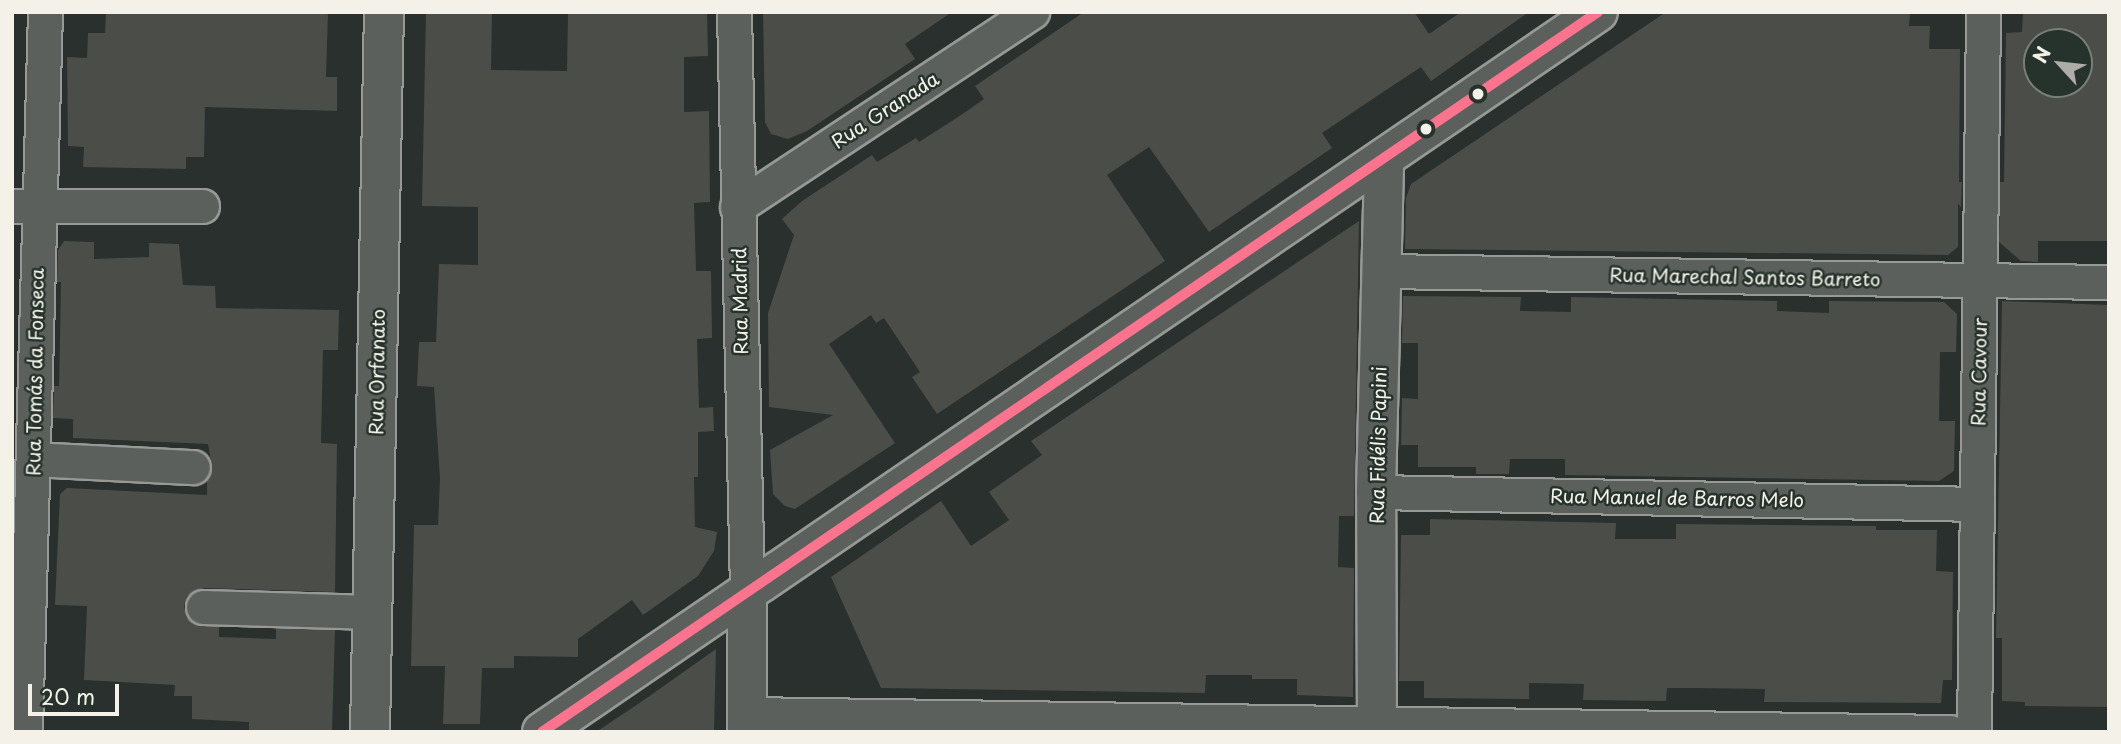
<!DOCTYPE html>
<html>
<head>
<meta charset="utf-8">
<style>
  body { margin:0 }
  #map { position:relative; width:2121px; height:744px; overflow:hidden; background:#29302d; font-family:"Playpen Sans",sans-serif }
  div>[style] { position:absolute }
  .building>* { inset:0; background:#4b4d48 }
  .roads { filter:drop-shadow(2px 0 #969996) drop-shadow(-2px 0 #969996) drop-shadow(0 2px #969996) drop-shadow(0 -2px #969996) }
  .street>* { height:33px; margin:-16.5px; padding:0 16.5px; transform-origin:16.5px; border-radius:16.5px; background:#5c605c }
  .secondary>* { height:38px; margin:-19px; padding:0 19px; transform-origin:19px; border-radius:19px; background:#5c605c }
  .bus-1>* { height:10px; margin:-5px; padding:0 5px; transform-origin:5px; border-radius:5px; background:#fc738d }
  .dots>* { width:19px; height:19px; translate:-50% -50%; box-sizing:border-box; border:4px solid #26332d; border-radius:50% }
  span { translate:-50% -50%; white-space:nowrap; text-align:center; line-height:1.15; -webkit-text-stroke:5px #26332d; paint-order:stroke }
  .street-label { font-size:19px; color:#f4f1e8 }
  .frame { position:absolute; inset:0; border:14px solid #f4f1e8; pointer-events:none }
  .north { position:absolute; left:2023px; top:28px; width:70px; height:70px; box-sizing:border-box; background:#26332d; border:2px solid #787f78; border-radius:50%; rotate:297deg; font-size:19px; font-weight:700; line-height:28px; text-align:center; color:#f4f1e8 }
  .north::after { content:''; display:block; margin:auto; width:24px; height:32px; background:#adada7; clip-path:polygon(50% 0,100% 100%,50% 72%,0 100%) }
  .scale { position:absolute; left:28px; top:684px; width:91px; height:32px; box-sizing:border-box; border:4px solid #f4f1e8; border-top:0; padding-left:9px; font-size:21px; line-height:24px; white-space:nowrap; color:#f4f1e8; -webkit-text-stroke:5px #26332d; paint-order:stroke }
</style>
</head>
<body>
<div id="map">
  <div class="building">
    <div style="clip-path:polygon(106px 12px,328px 12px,326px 77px,337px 77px,337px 111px,205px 107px,204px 157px,186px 157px,186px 169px,83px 167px,84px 147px,68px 146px,67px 57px,87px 58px,88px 33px,105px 33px)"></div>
    <div style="clip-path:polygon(426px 12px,492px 12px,491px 70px,567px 71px,568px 12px,707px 12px,708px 56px,684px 57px,684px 112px,709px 111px,710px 202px,694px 203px,696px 271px,711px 271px,712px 338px,697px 339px,699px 408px,713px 407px,714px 431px,698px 432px,698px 477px,694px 477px,695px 527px,717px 532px,714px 551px,698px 576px,643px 615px,632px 600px,578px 639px,578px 657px,514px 656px,514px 668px,482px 668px,480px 724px,443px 724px,445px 666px,411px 666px,414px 525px,438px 525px,440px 479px,434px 387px,417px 386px,419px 342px,436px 342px,439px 264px,478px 265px,478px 207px,422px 206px)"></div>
    <div style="clip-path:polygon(763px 12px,952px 12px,905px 44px,915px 59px,807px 131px,788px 139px,771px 134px,765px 122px)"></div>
    <div style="clip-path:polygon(1084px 12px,1414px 12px,1429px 34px,1461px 12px,1529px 12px,1431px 81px,1421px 67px,1383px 92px,1322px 133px,1332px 148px,1209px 232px,1149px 147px,1107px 175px,1165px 261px,937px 414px,912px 377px,920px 372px,884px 318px,876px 323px,871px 315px,829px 344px,895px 443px,795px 509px,785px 506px,773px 494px,770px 450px,833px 415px,769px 407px,768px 313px,794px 235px,782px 219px,802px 201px,872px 155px,877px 162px,916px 138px,919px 142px,961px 115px,984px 99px,975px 86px)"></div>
    <div style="clip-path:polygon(1666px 12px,1910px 12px,1909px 26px,1930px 26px,1929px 49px,1960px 49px,1959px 182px,1962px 182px,1961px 207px,1958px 204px,1958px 247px,1948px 255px,1405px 249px,1406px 198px,1411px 184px)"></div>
    <div style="clip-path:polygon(evenodd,2023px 12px,2109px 12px,2109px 241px,2038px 241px,2038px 262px,2021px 261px,1999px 242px,2000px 182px,2004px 182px,2006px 33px,2022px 32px,2023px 12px,2037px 42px,2079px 42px,2079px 84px,2037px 84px,2037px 42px)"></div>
    <div style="clip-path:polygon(1359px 221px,1354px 516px,1339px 516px,1338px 567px,1354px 568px,1353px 697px,1297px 695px,1297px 679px,1252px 679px,1252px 675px,1206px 675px,1205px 693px,881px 688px,831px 577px,941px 501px,971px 546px,1009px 520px,989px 492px,1042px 455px,1031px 441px)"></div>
    <div style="clip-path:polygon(64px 241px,94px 242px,94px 259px,149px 257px,149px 243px,179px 244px,183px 285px,215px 286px,216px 308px,339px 310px,338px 350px,323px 350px,321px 443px,337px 444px,335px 592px,204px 588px,187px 596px,184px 607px,186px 617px,194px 624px,219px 627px,219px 637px,276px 639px,276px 628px,335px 630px,332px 732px,249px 732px,249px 722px,192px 719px,192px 696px,174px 696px,175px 685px,84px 680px,87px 606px,55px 605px,60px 494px,67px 488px,207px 495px,207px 479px,212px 467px,208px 444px,73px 438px,73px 419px,53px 418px,54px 386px,59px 386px,60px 340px,61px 282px,57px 282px,58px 250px)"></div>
    <div style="clip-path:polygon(1403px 296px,1521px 297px,1520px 311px,1571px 312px,1571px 297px,1777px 301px,1777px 311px,1829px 313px,1829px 301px,1944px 302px,1957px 314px,1956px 352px,1940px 352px,1939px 421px,1955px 421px,1954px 471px,1939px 481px,1565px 475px,1565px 459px,1510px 459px,1509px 474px,1476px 474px,1476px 467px,1418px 467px,1418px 445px,1401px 445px,1402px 398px,1418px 399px,1418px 343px,1402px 343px)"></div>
    <div style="clip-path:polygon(2002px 301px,2109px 305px,2108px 707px,2025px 706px,2025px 702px,2002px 701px,2002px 638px,1996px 638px)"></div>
    <div style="clip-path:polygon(1430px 519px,1616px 523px,1615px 539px,1676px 539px,1676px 524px,1876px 526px,1876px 530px,1937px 530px,1936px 571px,1953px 572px,1952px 680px,1943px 680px,1941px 703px,1764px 702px,1765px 689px,1695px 688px,1667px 688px,1666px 701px,1583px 700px,1584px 684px,1529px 683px,1529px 699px,1424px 698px,1424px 681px,1399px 681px,1401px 535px,1430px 535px)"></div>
    <div style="clip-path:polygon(716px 649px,714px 732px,596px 732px,641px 702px)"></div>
  </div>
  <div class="roads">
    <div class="street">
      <div style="left:734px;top:12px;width:578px;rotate:88.71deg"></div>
      <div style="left:12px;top:206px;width:190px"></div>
      <div style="left:737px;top:207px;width:354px;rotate:-33.5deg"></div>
      <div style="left:1382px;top:271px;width:727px;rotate:0.87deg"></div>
      <div style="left:33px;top:459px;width:160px;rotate:2.9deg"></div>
      <div style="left:1376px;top:492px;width:601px;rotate:1.14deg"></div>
      <div style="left:203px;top:607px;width:170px;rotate:1.7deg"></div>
      <div style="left:747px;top:714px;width:1203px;rotate:0.86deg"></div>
      <div style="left:25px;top:732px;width:720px;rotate:-88.41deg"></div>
      <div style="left:1974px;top:732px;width:720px;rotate:-89.28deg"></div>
    </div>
    <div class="secondary">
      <div style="left:370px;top:732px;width:720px;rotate:-88.89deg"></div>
      <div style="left:542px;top:732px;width:1278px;rotate:-34.29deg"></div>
      <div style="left:747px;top:732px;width:142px;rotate:-90deg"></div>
      <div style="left:1377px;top:732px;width:240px;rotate:-90.2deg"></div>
      <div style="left:1376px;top:492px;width:334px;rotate:-88.6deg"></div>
    </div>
  </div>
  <div class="bus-1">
    <div style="left:542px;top:732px;width:1278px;rotate:-34.29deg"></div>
  </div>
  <div class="dots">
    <div style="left:1478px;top:94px;background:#f4f1e8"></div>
    <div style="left:1426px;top:129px;background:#f4f1e8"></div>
  </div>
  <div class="street-label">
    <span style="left:885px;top:110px;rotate:-33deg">Rua Granada</span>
    <span style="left:1745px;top:277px;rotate:1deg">Rua Marechal Santos Barreto</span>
    <span style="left:740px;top:301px;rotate:-91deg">Rua Madrid</span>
    <span style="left:35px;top:372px;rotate:-89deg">Rua Tomás da Fonseca</span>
    <span style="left:377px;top:372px;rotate:-89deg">Rua Orfanato</span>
    <span style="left:1979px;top:372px;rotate:-89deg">Rua Cavour</span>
    <span style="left:1378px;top:445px;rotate:-89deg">Rua Fidélis Papini</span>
    <span style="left:1677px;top:498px;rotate:1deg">Rua Manuel de Barros Melo</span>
  </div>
  <div class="frame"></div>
  <div class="north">N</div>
  <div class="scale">20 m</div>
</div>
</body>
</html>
